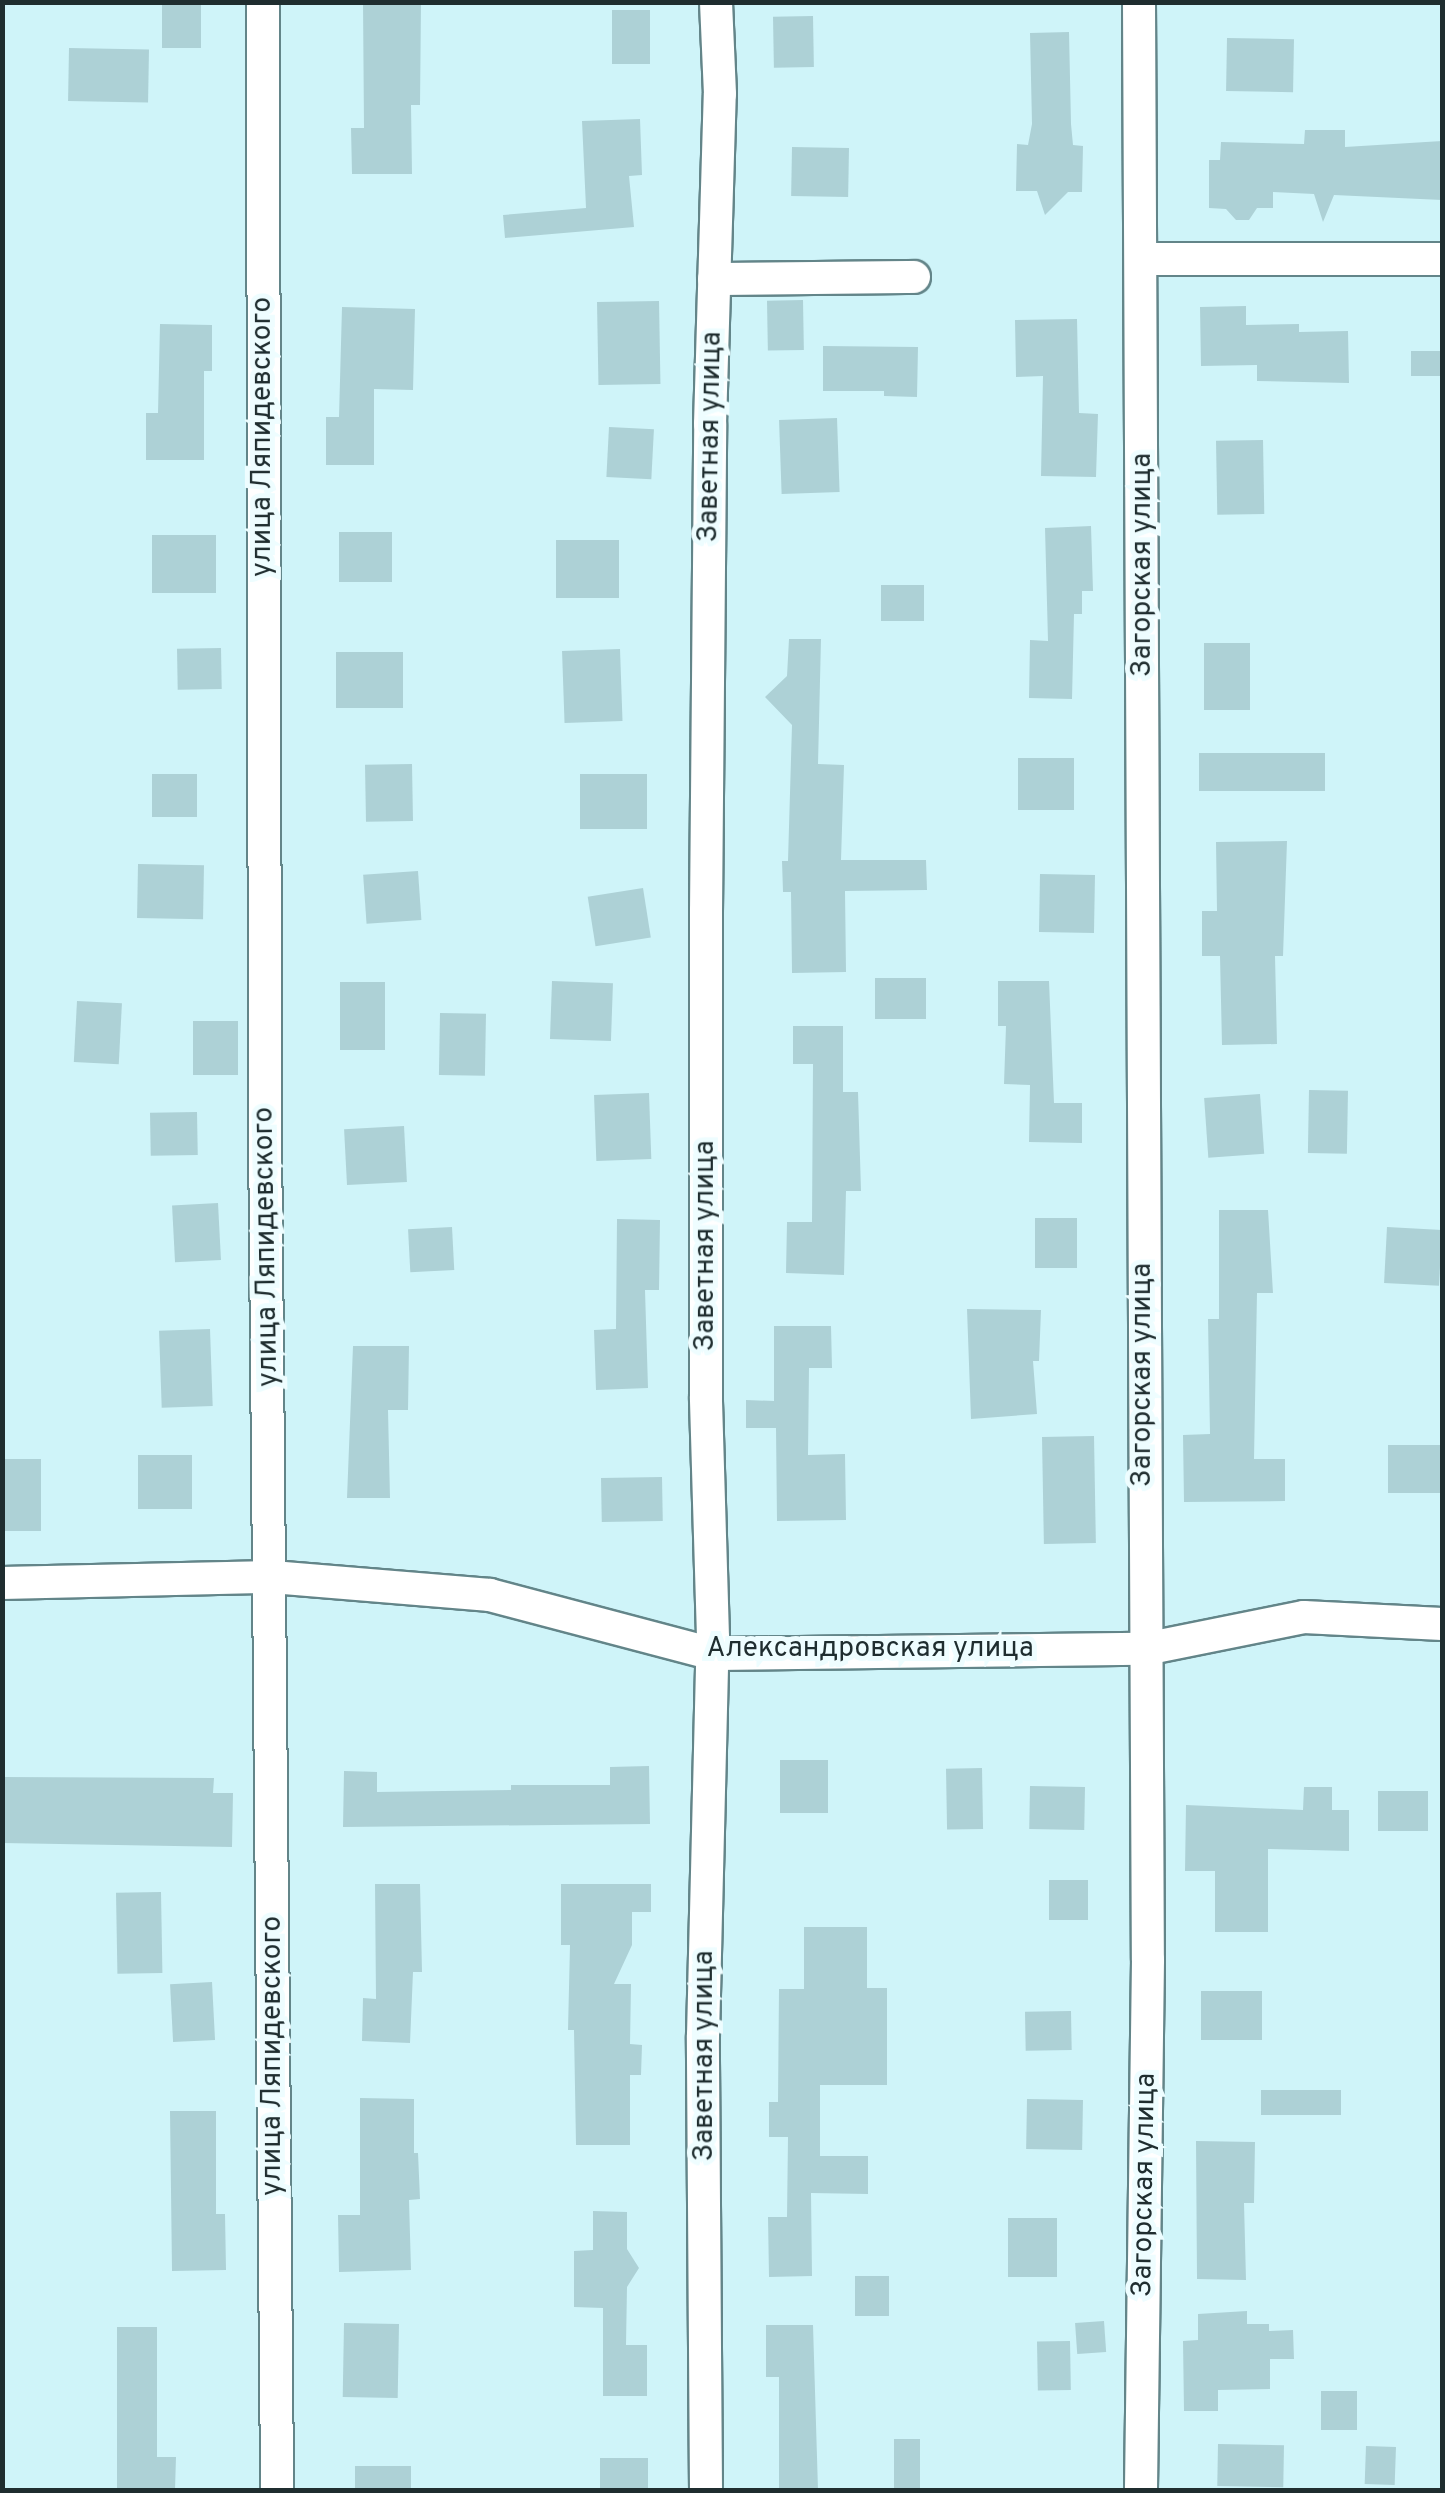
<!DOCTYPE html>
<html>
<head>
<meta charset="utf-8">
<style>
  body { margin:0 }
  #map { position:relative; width:1445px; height:2493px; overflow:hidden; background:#cff4f9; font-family:Overpass,sans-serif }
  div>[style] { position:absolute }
  .building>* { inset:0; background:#add1d6; transform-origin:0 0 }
  .roads { filter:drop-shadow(2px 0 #638589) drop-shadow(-2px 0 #638589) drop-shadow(0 2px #638589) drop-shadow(0 -2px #638589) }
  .minor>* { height:32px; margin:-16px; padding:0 16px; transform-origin:16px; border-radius:16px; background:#fff }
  span { translate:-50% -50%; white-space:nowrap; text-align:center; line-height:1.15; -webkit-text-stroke:10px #eefdff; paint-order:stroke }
  .street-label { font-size:28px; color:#1f2d2f }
  .frame { position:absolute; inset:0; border:5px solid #1f2d2f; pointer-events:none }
</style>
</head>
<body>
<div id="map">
  <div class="building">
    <div style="left:162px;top:2px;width:39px;height:46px"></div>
    <div style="clip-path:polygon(363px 2px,421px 2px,420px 105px,411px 105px,412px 174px,352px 174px,351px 128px,364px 128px)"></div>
    <div style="left:612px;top:10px;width:38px;height:54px"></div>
    <div style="left:813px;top:16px;width:51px;height:40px;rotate:89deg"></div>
    <div style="clip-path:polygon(1069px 32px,1071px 124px,1073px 145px,1083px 146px,1082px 192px,1068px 192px,1045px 215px,1037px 191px,1016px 191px,1017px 144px,1028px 145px,1032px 124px,1030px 33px)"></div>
    <div style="left:1227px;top:38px;width:67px;height:53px;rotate:1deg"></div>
    <div style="left:69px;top:48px;width:80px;height:53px;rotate:1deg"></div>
    <div style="clip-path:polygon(640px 119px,642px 175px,629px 176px,634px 227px,505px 238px,503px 215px,586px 208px,582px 121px)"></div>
    <div style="clip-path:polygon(1305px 130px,1345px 130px,1345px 147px,1442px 141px,1442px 200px,1334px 195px,1323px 222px,1314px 194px,1273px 192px,1273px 208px,1257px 208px,1249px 220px,1236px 220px,1226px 209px,1209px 208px,1209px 160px,1220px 160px,1221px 142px,1304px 144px)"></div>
    <div style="left:792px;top:147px;width:57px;height:49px;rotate:1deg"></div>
    <div style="left:803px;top:300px;width:50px;height:36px;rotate:89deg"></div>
    <div style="left:659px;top:301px;width:83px;height:62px;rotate:89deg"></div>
    <div style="clip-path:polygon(1246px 306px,1246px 325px,1299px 324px,1299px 332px,1348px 331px,1349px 383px,1257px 381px,1257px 365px,1201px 366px,1200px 307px)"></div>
    <div style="clip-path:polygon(342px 307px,415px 309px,413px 390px,374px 389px,374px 465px,326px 465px,326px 417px,339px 417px)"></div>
    <div style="clip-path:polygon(1077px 319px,1079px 413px,1098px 414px,1096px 477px,1041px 476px,1043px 376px,1016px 377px,1015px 320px)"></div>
    <div style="clip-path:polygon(160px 324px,212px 325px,212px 371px,204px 371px,204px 460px,146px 460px,146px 413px,158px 413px)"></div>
    <div style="clip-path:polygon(823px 346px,918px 347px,917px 397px,884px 396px,884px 391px,823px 391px)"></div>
    <div style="left:1442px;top:351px;width:25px;height:31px;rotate:90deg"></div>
    <div style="left:837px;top:418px;width:74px;height:58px;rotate:88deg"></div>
    <div style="left:609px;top:427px;width:45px;height:50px;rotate:3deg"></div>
    <div style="left:1263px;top:440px;width:74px;height:47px;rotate:89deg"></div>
    <div style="clip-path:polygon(1091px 526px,1093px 591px,1082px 591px,1082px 614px,1074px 614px,1072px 699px,1029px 698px,1030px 640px,1048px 641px,1045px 528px)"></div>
    <div style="left:339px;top:532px;width:53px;height:50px"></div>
    <div style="left:152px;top:535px;width:64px;height:58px"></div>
    <div style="left:556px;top:540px;width:63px;height:58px"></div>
    <div style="left:881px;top:585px;width:43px;height:36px"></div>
    <div style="clip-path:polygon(789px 639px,821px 639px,818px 764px,844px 765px,841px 860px,926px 860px,927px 890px,845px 891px,846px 972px,792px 973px,791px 892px,783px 892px,782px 861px,788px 861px,792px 725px,765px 697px,787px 676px)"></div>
    <div style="left:1204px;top:643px;width:46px;height:67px"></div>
    <div style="left:221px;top:648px;width:41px;height:44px;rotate:89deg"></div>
    <div style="left:620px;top:649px;width:72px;height:58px;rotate:88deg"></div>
    <div style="left:336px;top:652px;width:67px;height:56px"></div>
    <div style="left:1199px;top:753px;width:126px;height:38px"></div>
    <div style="left:1018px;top:758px;width:56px;height:52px"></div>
    <div style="left:412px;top:764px;width:57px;height:47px;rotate:89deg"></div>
    <div style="left:152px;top:774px;width:45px;height:43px"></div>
    <div style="left:580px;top:774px;width:67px;height:55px"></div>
    <div style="clip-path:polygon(1287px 841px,1283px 956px,1275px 956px,1277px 1044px,1222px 1045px,1220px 956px,1202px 956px,1202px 911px,1217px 911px,1216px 842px)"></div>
    <div style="left:138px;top:864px;width:66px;height:54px;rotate:1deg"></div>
    <div style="left:418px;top:871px;width:49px;height:55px;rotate:86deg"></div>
    <div style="left:1040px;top:874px;width:55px;height:58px;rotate:1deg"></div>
    <div style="left:643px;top:888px;width:50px;height:56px;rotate:81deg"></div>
    <div style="left:875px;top:978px;width:51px;height:41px"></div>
    <div style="left:552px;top:981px;width:61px;height:58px;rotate:2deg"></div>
    <div style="clip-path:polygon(998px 981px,1049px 981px,1054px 1103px,1082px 1103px,1082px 1143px,1029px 1142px,1030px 1085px,1004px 1084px,1006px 1026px,998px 1026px)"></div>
    <div style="left:340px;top:982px;width:45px;height:68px"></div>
    <div style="left:77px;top:1001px;width:45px;height:61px;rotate:3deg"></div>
    <div style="left:440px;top:1013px;width:46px;height:62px;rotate:1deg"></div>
    <div style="left:193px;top:1021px;width:45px;height:54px"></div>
    <div style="clip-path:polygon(793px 1026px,843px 1026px,843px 1092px,858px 1092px,861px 1191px,846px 1191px,844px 1275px,786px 1273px,787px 1222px,812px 1222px,813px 1064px,793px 1064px)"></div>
    <div style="left:1309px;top:1090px;width:39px;height:63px;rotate:1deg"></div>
    <div style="left:649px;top:1093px;width:66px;height:55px;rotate:88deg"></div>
    <div style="left:1260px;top:1094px;width:60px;height:56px;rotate:86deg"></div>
    <div style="left:197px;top:1112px;width:43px;height:47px;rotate:89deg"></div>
    <div style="left:404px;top:1126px;width:56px;height:60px;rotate:87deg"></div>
    <div style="left:218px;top:1203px;width:57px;height:46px;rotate:87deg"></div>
    <div style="clip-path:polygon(1219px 1210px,1268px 1210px,1273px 1293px,1257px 1293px,1254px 1459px,1285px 1459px,1285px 1501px,1184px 1502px,1183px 1435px,1210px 1434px,1208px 1319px,1219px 1319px)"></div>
    <div style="left:1035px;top:1218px;width:42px;height:50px"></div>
    <div style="clip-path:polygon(617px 1219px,660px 1220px,659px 1290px,645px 1290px,648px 1388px,596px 1390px,594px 1330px,616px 1329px)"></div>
    <div style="left:452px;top:1227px;width:43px;height:44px;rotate:87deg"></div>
    <div style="left:1387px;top:1227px;width:55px;height:56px;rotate:3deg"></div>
    <div style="clip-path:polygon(967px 1309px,1041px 1310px,1039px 1361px,1033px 1361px,1037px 1414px,971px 1419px)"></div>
    <div style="clip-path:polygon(774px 1326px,831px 1326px,832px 1368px,809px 1368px,808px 1455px,845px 1454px,846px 1520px,777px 1521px,776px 1428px,746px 1428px,746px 1400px,774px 1401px)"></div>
    <div style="left:210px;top:1329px;width:77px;height:51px;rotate:88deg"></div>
    <div style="clip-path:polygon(353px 1346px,409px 1346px,408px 1410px,388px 1410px,390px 1498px,347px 1498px)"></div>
    <div style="left:1094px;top:1436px;width:107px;height:52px;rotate:89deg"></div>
    <div style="left:1442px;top:1445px;width:48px;height:54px;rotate:90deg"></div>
    <div style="left:138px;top:1455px;width:54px;height:54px"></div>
    <div style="left:2px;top:1459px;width:39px;height:72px"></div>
    <div style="left:662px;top:1477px;width:44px;height:61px;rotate:89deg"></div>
    <div style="left:780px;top:1760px;width:48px;height:53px"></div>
    <div style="clip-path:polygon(649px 1766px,650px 1824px,343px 1827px,344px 1771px,377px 1772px,377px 1792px,511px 1790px,511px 1785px,610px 1785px,610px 1767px)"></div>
    <div style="left:982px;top:1768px;width:61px;height:36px;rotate:89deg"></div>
    <div style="clip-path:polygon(2px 1777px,214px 1778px,213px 1793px,233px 1793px,232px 1847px,2px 1843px)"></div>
    <div style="left:1030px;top:1786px;width:55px;height:43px;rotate:1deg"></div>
    <div style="clip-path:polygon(1304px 1787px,1332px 1787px,1332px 1810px,1349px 1810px,1349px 1851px,1268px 1849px,1268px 1932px,1215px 1932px,1215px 1871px,1185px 1871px,1186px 1805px,1303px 1810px)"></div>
    <div style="left:1378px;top:1791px;width:50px;height:40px"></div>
    <div style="left:1049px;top:1880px;width:39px;height:40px"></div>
    <div style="clip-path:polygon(375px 1884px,420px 1884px,422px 1972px,413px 1972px,410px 2043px,362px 2041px,363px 1998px,376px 1999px)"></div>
    <div style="clip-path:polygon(561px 1884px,651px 1884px,651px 1912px,632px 1912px,632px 1945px,614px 1984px,631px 1984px,630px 2044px,642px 2045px,641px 2075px,630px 2075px,630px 2145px,576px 2145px,574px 2030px,568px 2030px,570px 1945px,561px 1945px)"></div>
    <div style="left:161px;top:1892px;width:81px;height:45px;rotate:89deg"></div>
    <div style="clip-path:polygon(804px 1927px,867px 1927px,867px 1988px,887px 1988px,887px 2085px,820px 2085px,820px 2156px,868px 2156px,868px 2194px,811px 2193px,812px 2276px,769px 2277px,768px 2217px,787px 2217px,788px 2137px,769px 2137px,769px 2102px,778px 2102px,779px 1989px,804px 1989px)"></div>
    <div style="left:212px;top:1982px;width:58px;height:42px;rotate:87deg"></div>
    <div style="left:1262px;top:1991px;width:49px;height:61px;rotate:90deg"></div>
    <div style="left:1071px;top:2011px;width:39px;height:46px;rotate:89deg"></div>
    <div style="left:1261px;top:2090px;width:80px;height:25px"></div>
    <div style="clip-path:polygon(360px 2098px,414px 2099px,414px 2153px,418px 2153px,420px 2199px,409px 2200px,411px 2270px,339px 2272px,338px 2215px,360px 2215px)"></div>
    <div style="left:1027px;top:2099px;width:56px;height:50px;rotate:1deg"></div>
    <div style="clip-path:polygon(170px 2111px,216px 2111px,216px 2214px,225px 2214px,226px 2270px,172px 2271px)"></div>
    <div style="clip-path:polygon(1196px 2141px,1255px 2142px,1254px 2203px,1244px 2203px,1246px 2280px,1197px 2279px)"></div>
    <div style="clip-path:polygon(593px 2211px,627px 2212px,627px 2249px,639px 2268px,627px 2287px,626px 2345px,647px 2345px,647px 2396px,603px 2396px,603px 2308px,574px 2307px,574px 2251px,593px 2250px)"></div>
    <div style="left:1008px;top:2218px;width:49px;height:59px"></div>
    <div style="left:855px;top:2276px;width:34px;height:40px"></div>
    <div style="clip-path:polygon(1247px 2311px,1247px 2324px,1269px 2324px,1269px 2331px,1293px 2330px,1294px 2359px,1270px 2359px,1270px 2389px,1218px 2390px,1218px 2411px,1184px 2411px,1183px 2341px,1198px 2340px,1198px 2314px)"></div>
    <div style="left:1104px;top:2321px;width:31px;height:29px;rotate:86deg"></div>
    <div style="left:344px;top:2323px;width:55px;height:74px;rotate:1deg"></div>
    <div style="clip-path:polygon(766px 2325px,813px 2325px,818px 2490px,779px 2490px,779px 2377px,766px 2377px)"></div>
    <div style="clip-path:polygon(117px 2327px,157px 2327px,157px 2457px,176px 2457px,175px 2490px,117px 2489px)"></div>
    <div style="left:1070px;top:2341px;width:49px;height:33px;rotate:89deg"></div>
    <div style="left:1321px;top:2391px;width:36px;height:39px"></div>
    <div style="left:894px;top:2439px;width:26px;height:51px"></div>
    <div style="left:1218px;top:2444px;width:66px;height:42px;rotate:1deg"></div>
    <div style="left:1366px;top:2446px;width:30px;height:38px;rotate:2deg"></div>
    <div style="left:600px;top:2458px;width:48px;height:32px"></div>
    <div style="left:355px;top:2466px;width:56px;height:24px"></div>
  </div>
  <div class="roads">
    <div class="minor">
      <div style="left:263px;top:2px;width:1128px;rotate:89.9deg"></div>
      <div style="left:265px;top:1130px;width:1360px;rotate:89.49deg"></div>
      <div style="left:1139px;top:2px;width:1958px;rotate:89.74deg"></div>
      <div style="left:1148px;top:1960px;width:530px;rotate:90.76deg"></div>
      <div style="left:1142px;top:259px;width:300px"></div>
      <div style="left:714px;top:279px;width:200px;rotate:-0.6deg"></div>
      <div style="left:2px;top:1583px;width:270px;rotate:-1.3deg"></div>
      <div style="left:272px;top:1577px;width:219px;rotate:4.7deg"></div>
      <div style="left:490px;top:1595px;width:231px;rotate:14.8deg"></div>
      <div style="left:713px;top:1654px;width:432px;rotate:-0.7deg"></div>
      <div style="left:1145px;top:1649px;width:162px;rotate:-11.4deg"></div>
      <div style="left:1304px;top:1617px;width:138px;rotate:2.9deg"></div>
      <div style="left:706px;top:2490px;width:454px;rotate:-90.4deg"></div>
      <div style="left:703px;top:2036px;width:399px;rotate:-88.6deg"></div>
      <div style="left:713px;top:1637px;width:240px;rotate:-91.7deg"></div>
      <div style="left:706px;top:1397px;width:486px;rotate:-90deg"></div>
      <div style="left:706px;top:911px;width:487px;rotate:-89.5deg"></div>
      <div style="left:710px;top:424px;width:330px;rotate:-88.3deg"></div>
      <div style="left:720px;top:94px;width:92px;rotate:-92.5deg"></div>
    </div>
  </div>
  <div class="street-label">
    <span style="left:263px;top:437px;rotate:-90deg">улица Ляпидевского</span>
    <span style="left:711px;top:437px;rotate:-89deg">Заветная улица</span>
    <span style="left:1143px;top:565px;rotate:-90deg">Загорская улица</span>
    <span style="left:706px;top:1246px;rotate:-90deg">Заветная улица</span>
    <span style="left:267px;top:1247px;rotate:-91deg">улица Ляпидевского</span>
    <span style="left:1143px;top:1375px;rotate:-90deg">Загорская улица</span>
    <span style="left:870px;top:1649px">Александровская улица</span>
    <span style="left:273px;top:2056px;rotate:-90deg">улица Ляпидевского</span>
    <span style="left:705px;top:2056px;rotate:-90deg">Заветная улица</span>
    <span style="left:1145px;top:2185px;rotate:-89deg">Загорская улица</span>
  </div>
  <div class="frame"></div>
</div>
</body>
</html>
